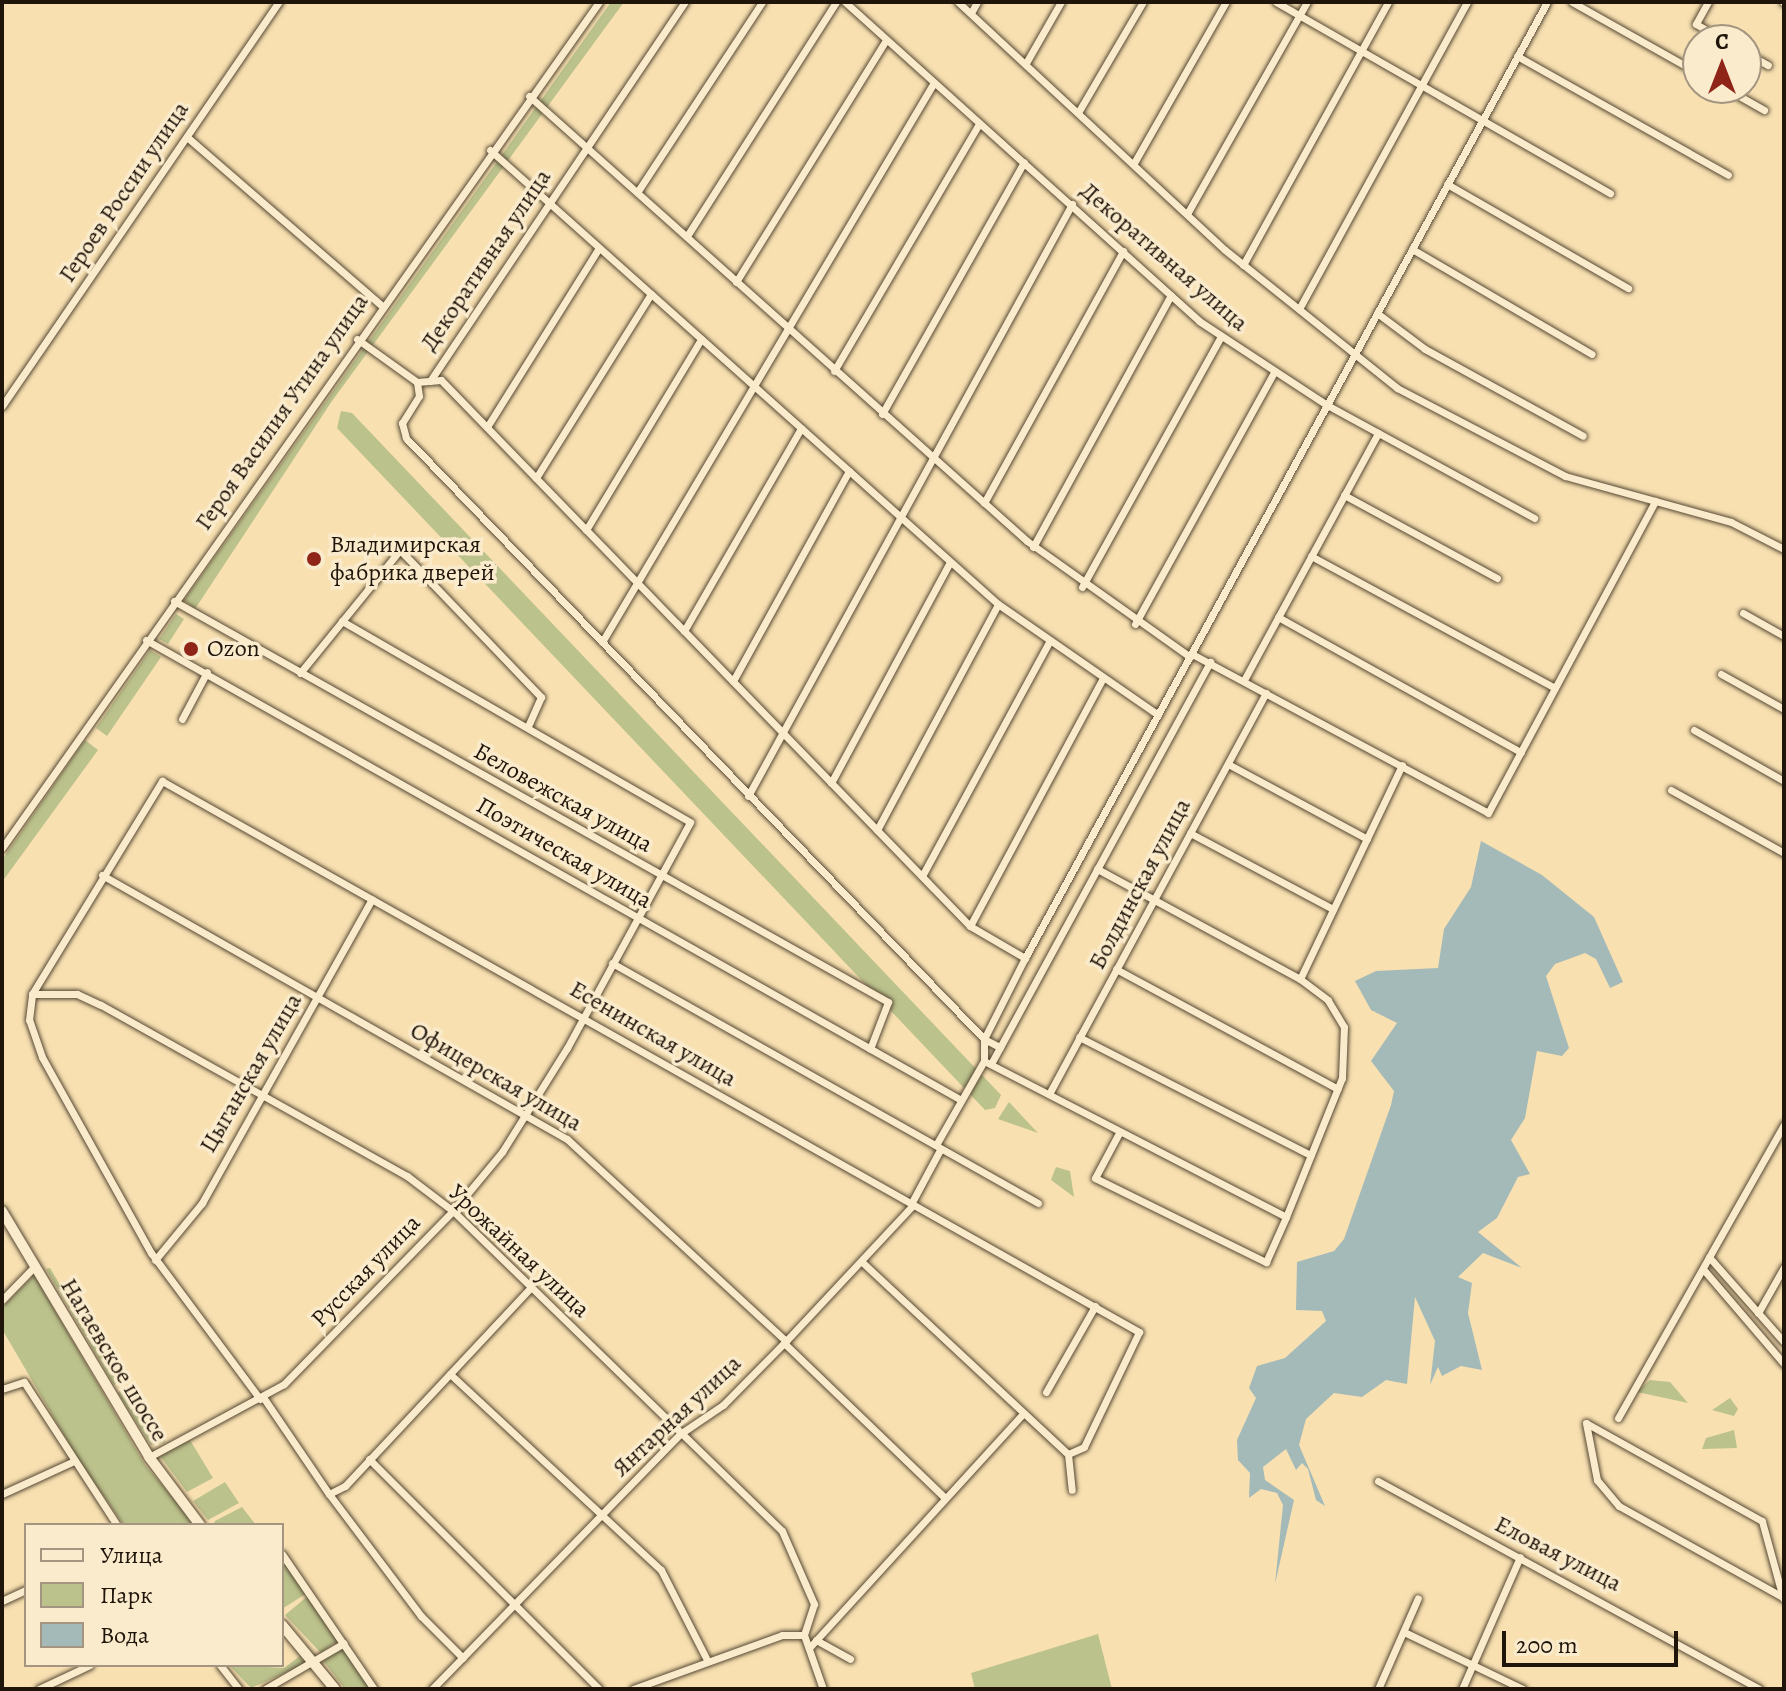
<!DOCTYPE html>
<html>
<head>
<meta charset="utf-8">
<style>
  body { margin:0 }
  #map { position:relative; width:1786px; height:1691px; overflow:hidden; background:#f8e0b1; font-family:Alegreya,serif }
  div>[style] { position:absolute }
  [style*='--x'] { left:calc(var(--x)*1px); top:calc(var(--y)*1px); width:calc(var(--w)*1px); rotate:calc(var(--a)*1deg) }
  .green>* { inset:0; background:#bcc28c }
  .water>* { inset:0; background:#a4bab8 }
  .roads { filter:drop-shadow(0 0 2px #564834) drop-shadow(0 0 2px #564834) }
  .street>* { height:7px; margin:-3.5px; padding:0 3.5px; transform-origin:3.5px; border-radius:3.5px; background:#faebcc }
  .secondary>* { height:10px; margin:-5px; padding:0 5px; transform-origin:5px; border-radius:5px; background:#faebcc }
  .dots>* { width:22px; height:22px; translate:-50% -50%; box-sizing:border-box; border:4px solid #faebcc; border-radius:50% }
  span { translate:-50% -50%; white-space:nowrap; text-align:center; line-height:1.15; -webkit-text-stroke:7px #faebcc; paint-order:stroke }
  .street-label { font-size:24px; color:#20150b }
  .poi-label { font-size:24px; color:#20150b }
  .left { translate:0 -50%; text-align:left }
  .frame { position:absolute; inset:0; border:4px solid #20150b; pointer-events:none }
  .legend { position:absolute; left:24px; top:1523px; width:260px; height:144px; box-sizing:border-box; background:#faebcc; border:2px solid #a3957f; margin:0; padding:10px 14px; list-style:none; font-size:24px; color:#20150b }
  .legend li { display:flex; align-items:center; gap:16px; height:40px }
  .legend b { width:40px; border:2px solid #a3957f }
  .north { position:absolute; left:1682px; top:24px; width:80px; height:80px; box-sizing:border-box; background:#faebcc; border:2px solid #a3957f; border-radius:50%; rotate:0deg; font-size:22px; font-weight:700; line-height:32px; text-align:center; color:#20150b }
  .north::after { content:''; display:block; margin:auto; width:28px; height:36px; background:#8f2418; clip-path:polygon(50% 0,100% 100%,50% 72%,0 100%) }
  .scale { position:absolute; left:1502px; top:1631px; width:176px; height:36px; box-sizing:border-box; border:4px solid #20150b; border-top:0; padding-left:10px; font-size:24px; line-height:28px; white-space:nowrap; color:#20150b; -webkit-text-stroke:6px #faebcc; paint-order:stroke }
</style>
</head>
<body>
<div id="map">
  <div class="green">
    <div style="clip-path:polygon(611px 2px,624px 2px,332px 401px,195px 609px,184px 600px)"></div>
    <div style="clip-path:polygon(341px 411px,352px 413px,1001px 1095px,995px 1108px,985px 1110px,337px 428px)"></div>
    <div style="clip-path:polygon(176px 614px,184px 619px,168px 644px,159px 639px)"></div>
    <div style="clip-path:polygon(150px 650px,161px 657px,107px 736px,96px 728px)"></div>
    <div style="clip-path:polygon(85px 740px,98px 750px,2px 882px,2px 860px)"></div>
    <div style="clip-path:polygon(1009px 1102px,1038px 1133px,998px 1119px)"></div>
    <div style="clip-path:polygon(1056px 1167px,1070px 1171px,1074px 1197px,1051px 1180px)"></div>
    <div style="clip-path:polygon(50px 1268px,118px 1382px,114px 1385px,46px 1269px)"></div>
    <div style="clip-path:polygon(34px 1275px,145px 1465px,196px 1525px,124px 1525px,79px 1461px,2px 1329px,2px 1308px)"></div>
    <div style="clip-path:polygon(1650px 1380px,1670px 1382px,1688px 1403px,1637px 1392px)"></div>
    <div style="clip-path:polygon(123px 1386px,142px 1415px,166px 1442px,151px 1445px,118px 1393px)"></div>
    <div style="clip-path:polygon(1730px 1398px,1738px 1409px,1734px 1416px,1712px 1410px)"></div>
    <div style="clip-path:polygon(1734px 1430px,1737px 1448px,1702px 1449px,1706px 1438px)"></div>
    <div style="clip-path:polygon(190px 1440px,213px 1478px,187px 1492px,160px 1456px)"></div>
    <div style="clip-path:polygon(225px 1482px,239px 1503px,208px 1520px,193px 1501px)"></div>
    <div style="clip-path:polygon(242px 1507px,256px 1525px,213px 1525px,215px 1521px)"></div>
    <div style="clip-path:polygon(282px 1559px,307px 1593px,282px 1609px)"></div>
    <div style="clip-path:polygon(309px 1595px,339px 1640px,321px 1653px,285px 1615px)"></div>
    <div style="clip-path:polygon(1098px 1634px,1112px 1689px,975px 1689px,971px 1673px)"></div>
    <div style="clip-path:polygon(343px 1646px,371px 1689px,345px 1689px,322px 1659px)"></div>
    <div style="clip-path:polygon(300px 1656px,305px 1664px,251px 1688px,229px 1665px,284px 1668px)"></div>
  </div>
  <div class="water">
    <div style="clip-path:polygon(1481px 841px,1542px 875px,1594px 917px,1623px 982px,1610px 988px,1596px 959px,1585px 953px,1555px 964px,1546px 976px,1569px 1048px,1562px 1056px,1537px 1051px,1525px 1118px,1511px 1140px,1530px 1174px,1518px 1177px,1497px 1218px,1478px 1232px,1522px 1268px,1483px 1253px,1458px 1277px,1472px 1283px,1468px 1313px,1482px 1370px,1461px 1366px,1442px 1376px,1438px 1367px,1430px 1385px,1435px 1341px,1415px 1297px,1407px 1384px,1386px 1380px,1362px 1397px,1334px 1393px,1306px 1419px,1299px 1445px,1325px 1506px,1316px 1500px,1308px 1469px,1302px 1463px,1296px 1470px,1286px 1449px,1263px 1467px,1265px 1480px,1294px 1500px,1275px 1584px,1283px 1505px,1277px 1493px,1261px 1489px,1249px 1498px,1250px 1473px,1238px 1460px,1237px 1440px,1256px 1398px,1249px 1388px,1257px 1366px,1285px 1358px,1326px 1321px,1322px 1311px,1296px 1310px,1297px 1262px,1334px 1251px,1344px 1239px,1391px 1105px,1394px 1091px,1371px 1061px,1397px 1023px,1371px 1010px,1355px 981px,1376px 971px,1438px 968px,1444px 929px,1471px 887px)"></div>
  </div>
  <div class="roads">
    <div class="street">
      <div style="--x:845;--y:2;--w:477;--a:42"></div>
      <div style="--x:1199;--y:321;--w:153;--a:33.3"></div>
      <div style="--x:1327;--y:405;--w:236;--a:28.6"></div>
      <div style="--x:958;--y:2;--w:364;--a:42.9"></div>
      <div style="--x:1225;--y:250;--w:221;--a:38.7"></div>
      <div style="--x:1397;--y:388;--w:190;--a:27.6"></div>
      <div style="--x:1565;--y:476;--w:172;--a:15.5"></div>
      <div style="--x:1731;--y:522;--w:59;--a:27"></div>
      <div style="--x:1276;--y:2;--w:385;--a:29.8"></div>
      <div style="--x:1572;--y:2;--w:145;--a:29.4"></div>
      <div style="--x:1708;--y:2;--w:25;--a:119"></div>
      <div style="--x:1696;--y:24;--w:32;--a:30"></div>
      <div style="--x:1783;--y:2;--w:1;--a:0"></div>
      <div style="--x:971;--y:13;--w:13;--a:-61"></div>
      <div style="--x:1746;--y:53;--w:25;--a:29"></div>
      <div style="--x:1517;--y:56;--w:242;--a:29.4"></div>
      <div style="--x:1026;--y:63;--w:70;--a:-60.2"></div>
      <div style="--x:1725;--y:88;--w:45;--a:29.4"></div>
      <div style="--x:529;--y:96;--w:668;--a:41.78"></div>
      <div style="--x:1027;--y:541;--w:200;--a:35.4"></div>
      <div style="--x:1079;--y:111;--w:126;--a:-59.6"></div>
      <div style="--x:187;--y:137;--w:257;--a:40.9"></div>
      <div style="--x:490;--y:150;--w:681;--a:41.79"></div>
      <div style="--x:998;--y:604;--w:193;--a:34.7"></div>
      <div style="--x:1134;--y:163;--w:185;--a:-60.3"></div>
      <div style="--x:1447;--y:184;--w:209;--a:29.9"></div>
      <div style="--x:638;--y:191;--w:226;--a:-56.7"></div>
      <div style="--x:1187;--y:214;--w:244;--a:-60.5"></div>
      <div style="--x:687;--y:236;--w:277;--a:-57.5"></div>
      <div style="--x:1412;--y:249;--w:208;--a:30.3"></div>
      <div style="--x:1243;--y:265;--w:300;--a:-61.1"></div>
      <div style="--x:736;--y:282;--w:285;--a:-58.2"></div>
      <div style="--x:1299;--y:309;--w:350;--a:-61.3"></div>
      <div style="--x:1377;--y:313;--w:60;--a:36.9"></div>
      <div style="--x:1425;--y:349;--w:180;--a:28.8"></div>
      <div style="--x:357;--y:339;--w:74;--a:35.6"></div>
      <div style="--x:417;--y:382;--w:14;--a:82"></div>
      <div style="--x:419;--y:396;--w:32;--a:122"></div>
      <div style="--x:402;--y:423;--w:16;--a:75"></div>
      <div style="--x:406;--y:438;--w:834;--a:46.12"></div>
      <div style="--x:984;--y:1039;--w:18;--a:27"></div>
      <div style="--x:834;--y:371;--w:286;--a:-59.6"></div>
      <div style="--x:430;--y:381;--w:457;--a:-56.1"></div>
      <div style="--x:417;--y:382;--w:24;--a:-5"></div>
      <div style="--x:441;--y:380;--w:760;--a:45.91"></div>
      <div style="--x:970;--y:926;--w:64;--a:30.2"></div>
      <div style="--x:2;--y:406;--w:490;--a:-55.6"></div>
      <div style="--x:882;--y:414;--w:289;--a:-60.6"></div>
      <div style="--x:487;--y:427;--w:211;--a:-58"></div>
      <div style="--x:536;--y:478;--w:217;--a:-58"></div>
      <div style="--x:1344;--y:495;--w:174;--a:28.5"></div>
      <div style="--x:984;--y:503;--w:288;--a:-61.1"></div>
      <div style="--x:586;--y:530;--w:223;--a:-58.9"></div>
      <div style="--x:1033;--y:547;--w:287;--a:-61.3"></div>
      <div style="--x:1311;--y:556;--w:277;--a:28.4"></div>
      <div style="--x:1082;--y:587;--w:287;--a:-61"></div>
      <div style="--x:174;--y:601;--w:819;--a:29.32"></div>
      <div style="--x:888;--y:1002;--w:50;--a:111"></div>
      <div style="--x:1743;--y:613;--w:47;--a:29.3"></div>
      <div style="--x:1278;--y:617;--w:278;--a:29.1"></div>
      <div style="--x:1135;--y:624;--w:288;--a:-61.1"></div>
      <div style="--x:684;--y:631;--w:234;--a:-60"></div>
      <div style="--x:146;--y:640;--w:936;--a:29.44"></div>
      <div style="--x:602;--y:642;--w:649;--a:-59.32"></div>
      <div style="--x:1192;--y:654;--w:336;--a:28.2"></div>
      <div style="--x:1488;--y:813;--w:354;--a:-61.8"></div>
      <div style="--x:300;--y:673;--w:159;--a:-50.9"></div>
      <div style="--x:400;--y:550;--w:204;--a:46.2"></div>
      <div style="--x:541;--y:697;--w:32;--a:114"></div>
      <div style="--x:1721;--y:674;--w:72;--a:29.1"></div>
      <div style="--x:1244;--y:680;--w:281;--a:-61.5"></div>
      <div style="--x:733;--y:681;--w:240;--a:-61.1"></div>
      <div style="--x:182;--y:719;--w:53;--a:-62"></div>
      <div style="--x:1694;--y:730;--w:103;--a:29.5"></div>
      <div style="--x:1228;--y:764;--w:158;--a:28.3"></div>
      <div style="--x:831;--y:783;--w:251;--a:-61.7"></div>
      <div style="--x:1671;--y:790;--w:129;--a:29.1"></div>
      <div style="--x:748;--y:796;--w:675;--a:-61.31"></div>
      <div style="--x:877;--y:830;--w:256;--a:-61.8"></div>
      <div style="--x:1190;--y:833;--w:162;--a:28"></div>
      <div style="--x:2;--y:848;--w:1035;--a:-54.79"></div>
      <div style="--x:102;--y:875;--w:535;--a:29.59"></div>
      <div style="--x:567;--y:1139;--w:298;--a:42.7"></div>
      <div style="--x:922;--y:876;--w:266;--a:-61.5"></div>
      <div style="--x:970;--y:926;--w:279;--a:-61.8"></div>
      <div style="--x:612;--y:963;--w:489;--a:29.4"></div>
      <div style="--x:1116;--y:969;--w:252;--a:28.4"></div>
      <div style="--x:1300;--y:979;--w:237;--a:-64.5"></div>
      <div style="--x:32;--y:994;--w:45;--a:0"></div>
      <div style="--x:77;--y:994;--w:26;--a:25"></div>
      <div style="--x:101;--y:1005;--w:351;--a:29.2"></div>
      <div style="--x:407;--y:1176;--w:58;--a:37.3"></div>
      <div style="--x:453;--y:1211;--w:459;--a:44.2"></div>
      <div style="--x:782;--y:1531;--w:80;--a:66.3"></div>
      <div style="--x:814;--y:1604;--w:33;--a:108"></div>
      <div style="--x:804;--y:1635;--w:57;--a:70.6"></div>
      <div style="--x:1079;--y:1037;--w:260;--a:27"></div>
      <div style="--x:984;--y:1061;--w:340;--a:27.3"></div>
      <div style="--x:1286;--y:1217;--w:150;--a:-68.1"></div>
      <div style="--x:1342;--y:1078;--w:51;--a:-87.8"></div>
      <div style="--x:1344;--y:1027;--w:31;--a:-121"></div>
      <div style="--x:1328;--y:1000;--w:35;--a:-143"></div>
      <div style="--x:1300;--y:979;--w:231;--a:-151.5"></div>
      <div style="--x:992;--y:1062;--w:456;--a:-61.4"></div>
      <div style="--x:1049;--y:1094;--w:456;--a:-61.6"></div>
      <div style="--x:1119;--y:1133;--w:51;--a:118.1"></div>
      <div style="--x:1095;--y:1178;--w:191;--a:26.2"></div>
      <div style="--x:1266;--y:1262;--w:49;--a:-66"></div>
      <div style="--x:936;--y:1145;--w:97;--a:-60.3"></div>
      <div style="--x:984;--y:1061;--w:22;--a:-90"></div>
      <div style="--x:984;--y:1039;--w:91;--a:-63.2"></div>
      <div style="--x:1025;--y:958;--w:1089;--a:-61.36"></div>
      <div style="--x:911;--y:1204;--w:61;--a:-61.8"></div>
      <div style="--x:1709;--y:1257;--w:113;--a:48.6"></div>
      <div style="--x:155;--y:1260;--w:74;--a:-50.5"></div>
      <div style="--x:202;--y:1203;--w:348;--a:-60.8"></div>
      <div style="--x:862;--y:1262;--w:282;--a:43"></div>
      <div style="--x:1703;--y:1269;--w:125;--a:49.5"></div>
      <div style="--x:2;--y:1300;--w:47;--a:-45.9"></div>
      <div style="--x:1758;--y:1313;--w:53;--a:-60.5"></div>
      <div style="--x:784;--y:1343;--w:223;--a:43.9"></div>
      <div style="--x:450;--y:1374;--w:288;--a:42.9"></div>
      <div style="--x:661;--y:1570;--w:101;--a:62.9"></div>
      <div style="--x:2;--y:1389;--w:23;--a:-18"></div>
      <div style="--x:24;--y:1382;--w:171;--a:57"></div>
      <div style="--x:1046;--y:1392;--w:99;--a:-60.3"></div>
      <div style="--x:263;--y:1397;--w:117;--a:55.8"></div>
      <div style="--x:329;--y:1494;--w:18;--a:-27"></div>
      <div style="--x:345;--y:1486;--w:272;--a:-46.9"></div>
      <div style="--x:260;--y:1399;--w:182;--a:-126.7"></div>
      <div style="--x:151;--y:1253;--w:224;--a:-119.1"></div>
      <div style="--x:42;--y:1057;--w:39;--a:-109"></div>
      <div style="--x:29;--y:1020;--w:26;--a:-83"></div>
      <div style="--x:32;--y:994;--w:250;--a:-58.6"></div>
      <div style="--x:162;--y:781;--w:1122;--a:29.42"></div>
      <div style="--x:1139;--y:1332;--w:127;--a:115.6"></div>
      <div style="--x:1084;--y:1447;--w:17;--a:156"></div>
      <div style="--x:1618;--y:1418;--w:338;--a:-60.5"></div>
      <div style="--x:1068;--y:1454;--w:36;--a:84"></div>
      <div style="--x:149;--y:1457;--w:153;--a:-28.4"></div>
      <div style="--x:284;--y:1384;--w:242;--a:-45.7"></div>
      <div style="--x:453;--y:1211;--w:77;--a:-50.3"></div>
      <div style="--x:502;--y:1152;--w:123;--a:-58"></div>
      <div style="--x:567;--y:1048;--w:257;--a:-61.4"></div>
      <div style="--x:690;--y:822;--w:402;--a:-150"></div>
      <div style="--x:369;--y:1459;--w:325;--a:45"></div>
      <div style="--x:1378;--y:1481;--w:434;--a:28.6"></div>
      <div style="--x:2;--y:1494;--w:79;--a:-24.6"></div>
      <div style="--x:329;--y:1494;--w:153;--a:53"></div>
      <div style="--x:421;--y:1616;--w:59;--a:45"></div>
      <div style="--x:282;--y:1554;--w:163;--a:55.7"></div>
      <div style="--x:1783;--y:1598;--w:80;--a:-105.3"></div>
      <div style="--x:1762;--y:1521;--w:201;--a:-150.9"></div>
      <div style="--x:1586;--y:1423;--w:58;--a:79.1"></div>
      <div style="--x:1597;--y:1480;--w:34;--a:50"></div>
      <div style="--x:1619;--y:1506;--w:189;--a:29.1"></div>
      <div style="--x:2;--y:1601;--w:26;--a:-25"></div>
      <div style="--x:1404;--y:1632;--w:132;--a:25.6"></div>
      <div style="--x:816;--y:1640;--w:39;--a:29"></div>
      <div style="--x:809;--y:1648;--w:314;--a:-47.6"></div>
      <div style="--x:220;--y:1665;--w:31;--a:52"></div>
      <div style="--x:39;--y:1689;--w:56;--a:-25.2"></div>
      <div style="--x:265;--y:1689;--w:91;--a:-30.2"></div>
      <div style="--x:432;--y:1689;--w:356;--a:-45.8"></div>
      <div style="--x:680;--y:1434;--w:52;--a:-34"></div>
      <div style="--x:723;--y:1405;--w:87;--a:-45.5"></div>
      <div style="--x:784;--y:1343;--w:189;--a:-46.9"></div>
      <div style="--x:633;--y:1689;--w:158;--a:-19.9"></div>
      <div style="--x:782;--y:1635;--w:22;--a:0"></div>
      <div style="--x:1378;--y:1689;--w:99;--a:-66.3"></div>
      <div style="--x:1462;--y:1689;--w:144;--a:-66.3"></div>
    </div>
    <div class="secondary">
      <div style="--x:2;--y:1211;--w:287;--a:59.1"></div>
      <div style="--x:149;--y:1457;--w:85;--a:53.1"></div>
      <div style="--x:282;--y:1625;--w:83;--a:50.4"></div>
    </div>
  </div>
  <div class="dots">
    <div style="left:314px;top:559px;background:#8f2418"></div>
    <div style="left:191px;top:649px;background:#8f2418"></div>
  </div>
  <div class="street-label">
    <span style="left:124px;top:192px;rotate:-56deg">Героев России улица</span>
    <span style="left:1164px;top:257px;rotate:41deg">Декоративная улица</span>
    <span style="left:486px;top:260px;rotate:-56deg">Декоративная улица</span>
    <span style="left:282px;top:412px;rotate:-55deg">Героя Василия Утина улица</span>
    <span style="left:563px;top:798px;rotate:29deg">Беловежская улица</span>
    <span style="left:564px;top:853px;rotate:30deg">Поэтическая улица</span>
    <span style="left:1140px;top:884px;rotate:-62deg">Болдинская улица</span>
    <span style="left:653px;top:1034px;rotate:30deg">Есенинская улица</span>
    <span style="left:251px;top:1073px;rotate:-60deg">Цыганская улица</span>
    <span style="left:496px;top:1077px;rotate:30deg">Офицерская улица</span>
    <span style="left:519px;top:1251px;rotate:43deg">Урожайная улица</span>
    <span style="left:366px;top:1271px;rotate:-46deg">Русская улица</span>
    <span style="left:114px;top:1360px;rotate:59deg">Нагаевское шоссе</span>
    <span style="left:677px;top:1416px;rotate:-43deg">Янтарная улица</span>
    <span style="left:1558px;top:1554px;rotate:27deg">Еловая улица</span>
  </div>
  <div class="poi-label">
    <span class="left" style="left:330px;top:559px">Владимирская<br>фабрика дверей</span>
    <span class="left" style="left:207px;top:649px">Ozon</span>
  </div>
  <div class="frame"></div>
  <ul class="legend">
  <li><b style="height:10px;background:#faebcc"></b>Улица</li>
  <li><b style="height:22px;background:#bcc28c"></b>Парк</li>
  <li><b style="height:22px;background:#a4bab8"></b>Вода</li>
  </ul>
  <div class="north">С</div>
  <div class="scale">200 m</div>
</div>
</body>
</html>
